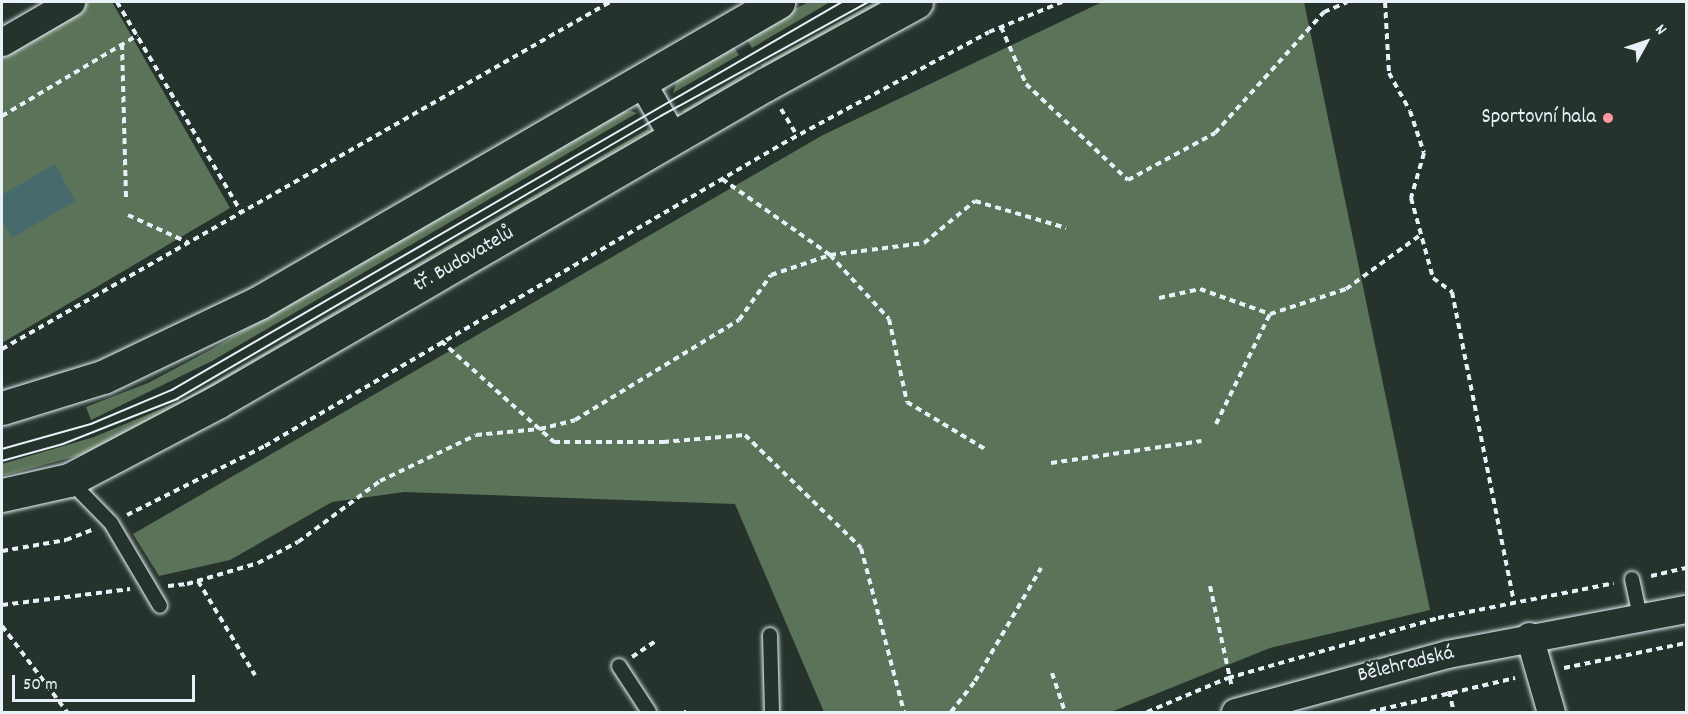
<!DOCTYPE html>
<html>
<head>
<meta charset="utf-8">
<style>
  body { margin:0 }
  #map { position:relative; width:1688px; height:714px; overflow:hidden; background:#26332d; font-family:Dekko,sans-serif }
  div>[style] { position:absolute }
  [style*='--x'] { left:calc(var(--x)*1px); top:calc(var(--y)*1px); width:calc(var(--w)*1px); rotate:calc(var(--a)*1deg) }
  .green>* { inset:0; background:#5b7358 }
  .water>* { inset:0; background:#476a6d }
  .path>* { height:4px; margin-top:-2px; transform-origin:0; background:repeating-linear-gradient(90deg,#e8f1f8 0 6px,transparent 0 10.5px) }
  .roads { filter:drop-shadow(0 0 2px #e8f1f8) drop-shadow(0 0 2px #e8f1f8) }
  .lane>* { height:14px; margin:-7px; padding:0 7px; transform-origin:7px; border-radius:7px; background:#26332d }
  .street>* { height:27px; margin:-13.5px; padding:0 13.5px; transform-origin:13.5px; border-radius:13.5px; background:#26332d }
  .secondary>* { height:33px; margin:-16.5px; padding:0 16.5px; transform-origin:16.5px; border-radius:16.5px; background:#26332d }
  .tram>* { height:1.5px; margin:-0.75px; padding:0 0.75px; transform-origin:0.75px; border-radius:0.75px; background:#e8f1f8 }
  .dots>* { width:16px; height:16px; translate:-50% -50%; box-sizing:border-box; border:3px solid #26332d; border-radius:50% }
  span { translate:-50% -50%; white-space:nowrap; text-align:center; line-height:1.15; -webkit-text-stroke:4.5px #26332d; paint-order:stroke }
  .poi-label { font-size:21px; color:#e8f1f8 }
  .right { translate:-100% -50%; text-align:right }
  .street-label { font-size:21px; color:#e8f1f8 }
  .frame { position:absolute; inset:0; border:3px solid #e8f1f8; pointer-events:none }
  .north { position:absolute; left:1616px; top:12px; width:60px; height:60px; -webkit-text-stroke:4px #26332d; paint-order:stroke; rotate:50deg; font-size:16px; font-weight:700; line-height:24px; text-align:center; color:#e8f1f8 }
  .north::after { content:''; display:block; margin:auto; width:21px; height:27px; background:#e8f1f8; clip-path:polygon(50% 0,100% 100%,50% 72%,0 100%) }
  .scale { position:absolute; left:12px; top:675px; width:183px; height:27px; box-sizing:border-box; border:3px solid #e8f1f8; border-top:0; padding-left:8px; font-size:18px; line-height:21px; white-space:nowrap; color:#e8f1f8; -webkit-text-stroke:4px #26332d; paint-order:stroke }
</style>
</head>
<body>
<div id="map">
  <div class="green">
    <div style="clip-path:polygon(83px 2px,112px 2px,230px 208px,2px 343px,2px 49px)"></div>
    <div style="clip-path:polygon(808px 2px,830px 2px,752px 48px,745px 37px)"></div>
    <div style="clip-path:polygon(875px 2px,903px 2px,767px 76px,761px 65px)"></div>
    <div style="clip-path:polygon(1102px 2px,1304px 2px,1430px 610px,1270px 648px,1111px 712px,824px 712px,735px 504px,404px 492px,332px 502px,230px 560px,159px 576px,133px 534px,823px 135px)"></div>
    <div style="clip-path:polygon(732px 44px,739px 55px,673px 93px,677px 79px)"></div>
    <div style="clip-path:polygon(749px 71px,756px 82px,688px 116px,682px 111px)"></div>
    <div style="clip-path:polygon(631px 111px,637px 113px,212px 361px,91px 420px,86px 407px,148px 383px,212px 349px,618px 112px)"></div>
    <div style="clip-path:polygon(648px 129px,651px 132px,104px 449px,2px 476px,2px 464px,94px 437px,185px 399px)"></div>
  </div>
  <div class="water">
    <div style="clip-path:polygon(55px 164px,75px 201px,12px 238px,2px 220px,2px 195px)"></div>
  </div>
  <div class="path">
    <div style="--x:117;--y:2;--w:244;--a:59.4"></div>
    <div style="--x:1385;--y:2;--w:71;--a:86.8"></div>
    <div style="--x:1389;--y:73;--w:43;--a:61.1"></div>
    <div style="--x:1410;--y:111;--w:44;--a:71.6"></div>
    <div style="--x:1424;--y:153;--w:47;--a:106.1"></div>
    <div style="--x:1411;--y:198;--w:83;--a:74.6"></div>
    <div style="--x:1433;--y:278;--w:24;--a:36"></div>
    <div style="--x:1452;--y:292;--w:317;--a:78.7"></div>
    <div style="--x:1001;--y:27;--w:62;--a:66.3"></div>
    <div style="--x:1026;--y:84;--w:140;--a:43.3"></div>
    <div style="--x:1128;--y:180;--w:99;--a:-28.4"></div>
    <div style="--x:1215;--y:133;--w:163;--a:-48"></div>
    <div style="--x:1324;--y:12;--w:25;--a:-23"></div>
    <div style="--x:122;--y:44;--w:155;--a:88.5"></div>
    <div style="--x:781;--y:109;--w:31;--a:59"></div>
    <div style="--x:2;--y:116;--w:158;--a:-30.8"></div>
    <div style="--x:722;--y:179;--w:132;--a:35.1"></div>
    <div style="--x:830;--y:255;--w:87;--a:47.3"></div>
    <div style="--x:889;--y:319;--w:85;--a:77.8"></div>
    <div style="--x:907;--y:402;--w:91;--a:31.1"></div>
    <div style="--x:128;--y:215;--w:65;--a:24.6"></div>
    <div style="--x:1159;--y:298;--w:42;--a:-12.4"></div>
    <div style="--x:1200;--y:289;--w:74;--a:19.7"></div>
    <div style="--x:1270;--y:314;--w:80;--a:-18.2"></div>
    <div style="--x:1346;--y:289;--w:90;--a:-36"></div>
    <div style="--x:441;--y:341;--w:152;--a:41.8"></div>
    <div style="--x:554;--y:442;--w:109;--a:0"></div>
    <div style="--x:663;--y:442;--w:82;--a:-4.9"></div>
    <div style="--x:745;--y:435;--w:162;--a:44.2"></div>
    <div style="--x:861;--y:548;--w:170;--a:75.3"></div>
    <div style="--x:2;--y:349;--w:700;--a:-29.71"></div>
    <div style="--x:1216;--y:424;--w:123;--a:-63.9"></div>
    <div style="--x:1051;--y:463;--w:152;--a:-8.3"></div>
    <div style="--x:127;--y:515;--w:154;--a:-26.6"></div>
    <div style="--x:265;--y:446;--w:599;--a:-30.29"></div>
    <div style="--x:782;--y:144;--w:235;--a:-28.4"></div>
    <div style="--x:989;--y:32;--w:79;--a:-22.3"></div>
    <div style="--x:2;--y:551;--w:65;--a:-9.8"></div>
    <div style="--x:66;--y:540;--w:28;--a:-21"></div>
    <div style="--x:1651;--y:576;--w:36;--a:-13"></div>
    <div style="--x:198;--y:581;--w:110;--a:58.8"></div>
    <div style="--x:168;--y:586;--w:19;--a:-6"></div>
    <div style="--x:187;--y:584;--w:74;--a:-16.5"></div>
    <div style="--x:258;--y:563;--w:45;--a:-27.7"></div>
    <div style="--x:298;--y:542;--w:102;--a:-36.6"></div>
    <div style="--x:380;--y:481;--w:106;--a:-25.6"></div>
    <div style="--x:476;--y:435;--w:64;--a:-5.4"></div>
    <div style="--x:540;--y:429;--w:36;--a:-14"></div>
    <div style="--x:575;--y:420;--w:192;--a:-31.4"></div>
    <div style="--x:739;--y:320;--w:55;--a:-54.6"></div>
    <div style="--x:771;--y:275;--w:62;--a:-18.7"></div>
    <div style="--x:830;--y:255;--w:95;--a:-7.3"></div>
    <div style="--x:924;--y:243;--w:66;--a:-39.5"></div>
    <div style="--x:975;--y:201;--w:95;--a:16.5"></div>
    <div style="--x:1210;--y:586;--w:104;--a:77.8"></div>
    <div style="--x:2;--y:605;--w:129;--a:-7.1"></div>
    <div style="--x:2;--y:626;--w:108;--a:52.9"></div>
    <div style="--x:632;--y:657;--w:30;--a:-34"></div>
    <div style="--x:1564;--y:668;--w:125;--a:-11.6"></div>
    <div style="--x:1052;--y:673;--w:41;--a:71.6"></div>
    <div style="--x:1449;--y:691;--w:22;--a:77"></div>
    <div style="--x:684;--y:712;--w:2;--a:0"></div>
    <div style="--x:951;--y:712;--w:39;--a:-52"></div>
    <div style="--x:975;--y:681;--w:131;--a:-59.7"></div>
    <div style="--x:1147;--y:712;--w:88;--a:-22.8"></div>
    <div style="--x:1228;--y:678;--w:218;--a:-15.9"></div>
    <div style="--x:1438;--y:618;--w:179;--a:-11.2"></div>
    <div style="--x:1370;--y:712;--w:149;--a:-13.2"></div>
  </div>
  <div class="roads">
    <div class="lane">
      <div style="--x:69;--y:480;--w:60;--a:45.7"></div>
      <div style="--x:111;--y:523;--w:96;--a:59.4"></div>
      <div style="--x:1632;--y:579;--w:39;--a:78"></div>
      <div style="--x:770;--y:635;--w:77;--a:88.5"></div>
      <div style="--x:619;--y:666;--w:55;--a:56.9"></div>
    </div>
    <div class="street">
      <div style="--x:2;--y:42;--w:80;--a:-30.1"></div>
      <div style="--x:641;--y:81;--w:64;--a:60.3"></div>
      <div style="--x:1529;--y:636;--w:79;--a:73.9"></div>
      <div style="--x:1235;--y:712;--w:220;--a:-15.3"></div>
      <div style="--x:1447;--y:654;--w:243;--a:-10.7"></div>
    </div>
    <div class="secondary">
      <div style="--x:2;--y:408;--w:106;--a:-17.1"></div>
      <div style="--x:103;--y:377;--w:172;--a:-25.5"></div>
      <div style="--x:258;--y:303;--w:601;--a:-30.06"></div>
      <div style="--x:2;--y:495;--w:69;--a:-12.6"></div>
      <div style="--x:69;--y:480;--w:167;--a:-27.8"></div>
      <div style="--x:217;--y:402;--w:634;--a:-30.08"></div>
      <div style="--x:766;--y:84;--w:171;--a:-28.7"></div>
    </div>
  </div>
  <div class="tram">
    <div style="--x:2;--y:449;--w:92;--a:-15.7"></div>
    <div style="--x:91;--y:424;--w:88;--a:-22.8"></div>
    <div style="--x:172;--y:390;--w:774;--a:-30.08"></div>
    <div style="--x:2;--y:461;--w:63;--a:-15.6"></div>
    <div style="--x:63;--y:444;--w:123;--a:-21.5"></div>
    <div style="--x:177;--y:399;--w:561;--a:-30.32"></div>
    <div style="--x:661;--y:116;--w:236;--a:-28.8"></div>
  </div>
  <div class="dots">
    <div style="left:1608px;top:118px;background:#ff9aa2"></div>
  </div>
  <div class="poi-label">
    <span class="right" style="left:1596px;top:118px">Sportovní hala</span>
  </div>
  <div class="street-label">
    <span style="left:464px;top:260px;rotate:-30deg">tř. Budovatelů</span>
    <span style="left:1406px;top:665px;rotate:-14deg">Bělehradská</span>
  </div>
  <div class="frame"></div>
  <div class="north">N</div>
  <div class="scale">50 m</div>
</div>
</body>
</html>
